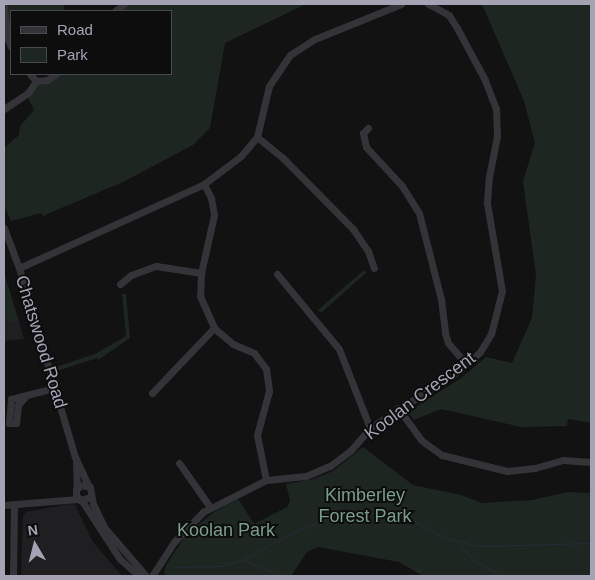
<!DOCTYPE html>
<html>
<head>
<meta charset="utf-8">
<style>
  body { margin:0 }
  #map { position:relative; width:595px; height:580px; overflow:hidden; background:#121213; font-family:Arial,sans-serif }
  div>[style] { position:absolute }
  [style*='--x'] { left:calc(var(--x)*1px); top:calc(var(--y)*1px); width:calc(var(--w)*1px); rotate:calc(var(--a)*1deg) }
  .built>* { inset:0; background:#1f1e20 }
  .green>* { inset:0; background:#1e2622 }
  .stream>* { height:1px; margin:-0.5px; padding:0 0.5px; transform-origin:0.5px; border-radius:0.5px; background:#282b37 }
  .minor>* { height:7px; margin:-3.5px; padding:0 3.5px; transform-origin:3.5px; border-radius:3.5px; background:#343338 }
  span { translate:-50% -50%; white-space:nowrap; text-align:center; line-height:1.15; -webkit-text-stroke:4px #0d0d0e; paint-order:stroke }
  .street-label { font-size:18px; color:#a3a3b4 }
  .park-label { font-size:18px; color:#7a9f88 }
  .frame { position:absolute; inset:0; border:5px solid #a3a3b4; pointer-events:none }
  .legend { position:absolute; left:10px; top:10px; width:162px; height:65px; box-sizing:border-box; background:#0d0d0e; border:1px solid #494950; margin:0; padding:6px 9px; list-style:none; font-size:15px; color:#a3a3b4 }
  .legend li { display:flex; align-items:center; gap:10px; height:25px }
  .legend b { width:25px; border:1px solid #494950 }
  .north { position:absolute; left:10px; top:520px; width:50px; height:50px; -webkit-text-stroke:4px #0d0d0e; paint-order:stroke; rotate:352deg; font-size:14px; font-weight:700; line-height:20px; text-align:center; color:#a3a3b4 }
  .north::after { content:''; display:block; margin:auto; width:18px; height:22px; background:#a3a3b4; clip-path:polygon(50% 0,100% 100%,50% 72%,0 100%) }
</style>
</head>
<body>
<div id="map">
  <div class="built">
    <div style="clip-path:polygon(4px 321px,19px 321px,24px 339px,4px 341px)"></div>
    <div style="clip-path:polygon(69px 504px,75px 505px,93px 542px,122px 576px,21px 576px,23px 516px,26px 512px)"></div>
  </div>
  <div class="green">
    <div style="clip-path:polygon(6px 4px,64px 4px,64px 11px,11px 11px,11px 41px)"></div>
    <div style="clip-path:polygon(127px 4px,306px 4px,225px 43px,210px 128px,193px 145px,123px 182px,66px 206px,43px 216px,41px 213px,11px 221px,5px 207px,4px 148px,19px 135px,20px 126px,34px 110px,27px 96px,38px 83px,57px 74px,171px 74px,171px 11px,118px 11px)"></div>
    <div style="clip-path:polygon(482px 4px,591px 4px,591px 423px,568px 419px,567px 426px,521px 427px,441px 409px,414px 420px,408px 412px,461px 378px,486px 357px,512px 363px,532px 318px,536px 275px,523px 181px,535px 143px,524px 101px)"></div>
    <div style="clip-path:polygon(364px 270px,366px 273px,321px 313px,318px 310px)"></div>
    <div style="clip-path:polygon(4px 273px,13px 302px,19px 321px,4px 321px)"></div>
    <div style="clip-path:polygon(122px 294px,126px 294px,130px 338px,98px 360px,97px 358px,57px 371px,56px 367px,95px 354px,126px 336px)"></div>
    <div style="clip-path:polygon(363px 447px,413px 485px,461px 495px,482px 503px,533px 500px,567px 492px,591px 493px,591px 576px,423px 576px,399px 562px,318px 547px,307px 552px,291px 576px,167px 576px,164px 573px,166px 565px,186px 535px,214px 512px,238px 499px,254px 524px,287px 507px,290px 501px,286px 484px,314px 479px,333px 471px)"></div>
  </div>
  <div class="stream">
    <div style="--x:457;--y:542;--w:28;--a:46"></div>
    <div style="--x:476;--y:562;--w:30;--a:28"></div>
    <div style="--x:243;--y:560;--w:41;--a:22.8"></div>
    <div style="--x:178;--y:567;--w:43;--a:-1.3"></div>
    <div style="--x:221;--y:566;--w:22;--a:-16"></div>
    <div style="--x:242;--y:560;--w:57;--a:-28.4"></div>
    <div style="--x:292;--y:533;--w:40;--a:-22"></div>
    <div style="--x:329;--y:518;--w:38;--a:-9"></div>
    <div style="--x:367;--y:512;--w:45;--a:10.3"></div>
    <div style="--x:411;--y:520;--w:39;--a:27"></div>
    <div style="--x:446;--y:538;--w:32;--a:14"></div>
    <div style="--x:477;--y:546;--w:114;--a:-1.5"></div>
  </div>
  <div class="minor">
    <div style="--x:4;--y:7;--w:30;--a:84"></div>
    <div style="--x:7;--y:37;--w:11;--a:68"></div>
    <div style="--x:115;--y:11;--w:11;--a:-38"></div>
    <div style="--x:30;--y:74;--w:9;--a:49"></div>
    <div style="--x:4;--y:109;--w:29;--a:-34"></div>
    <div style="--x:28;--y:93;--w:14;--a:-56"></div>
    <div style="--x:36;--y:81;--w:11;--a:-5"></div>
    <div style="--x:47;--y:80;--w:11;--a:-34"></div>
    <div style="--x:368;--y:128;--w:7;--a:135"></div>
    <div style="--x:363;--y:133;--w:14;--a:78"></div>
    <div style="--x:366;--y:147;--w:53;--a:47.3"></div>
    <div style="--x:402;--y:186;--w:32;--a:58"></div>
    <div style="--x:419;--y:213;--w:89;--a:75.7"></div>
    <div style="--x:441;--y:299;--w:34;--a:83"></div>
    <div style="--x:445;--y:333;--w:10;--a:73"></div>
    <div style="--x:448;--y:343;--w:28;--a:49"></div>
    <div style="--x:257;--y:137;--w:33;--a:39"></div>
    <div style="--x:283;--y:158;--w:100;--a:45.4"></div>
    <div style="--x:353;--y:229;--w:27;--a:56"></div>
    <div style="--x:368;--y:251;--w:18;--a:71"></div>
    <div style="--x:204;--y:184;--w:16;--a:63"></div>
    <div style="--x:211;--y:198;--w:17;--a:80"></div>
    <div style="--x:214;--y:215;--w:59;--a:102.6"></div>
    <div style="--x:201;--y:273;--w:23;--a:92"></div>
    <div style="--x:200;--y:296;--w:35;--a:66"></div>
    <div style="--x:214;--y:328;--w:25;--a:40"></div>
    <div style="--x:233;--y:344;--w:23;--a:23"></div>
    <div style="--x:254;--y:353;--w:20;--a:53"></div>
    <div style="--x:266;--y:369;--w:22;--a:82"></div>
    <div style="--x:269;--y:391;--w:46;--a:105.3"></div>
    <div style="--x:257;--y:435;--w:46;--a:78.7"></div>
    <div style="--x:4;--y:228;--w:43;--a:69.4"></div>
    <div style="--x:19;--y:268;--w:197;--a:73.5"></div>
    <div style="--x:75;--y:457;--w:31;--a:65"></div>
    <div style="--x:19;--y:268;--w:203;--a:-24.4"></div>
    <div style="--x:204;--y:184;--w:46;--a:-37.1"></div>
    <div style="--x:241;--y:156;--w:25;--a:-50"></div>
    <div style="--x:257;--y:137;--w:52;--a:-76.8"></div>
    <div style="--x:269;--y:86;--w:37;--a:-56"></div>
    <div style="--x:290;--y:55;--w:30;--a:-33"></div>
    <div style="--x:315;--y:39;--w:93;--a:-22.1"></div>
    <div style="--x:277;--y:274;--w:97;--a:50.4"></div>
    <div style="--x:339;--y:349;--w:85;--a:68.6"></div>
    <div style="--x:120;--y:284;--w:14;--a:-39"></div>
    <div style="--x:131;--y:275;--w:27;--a:-20"></div>
    <div style="--x:156;--y:266;--w:46;--a:8.8"></div>
    <div style="--x:152;--y:393;--w:90;--a:-46.4"></div>
    <div style="--x:25;--y:397;--w:11;--a:131"></div>
    <div style="--x:18;--y:405;--w:18;--a:96"></div>
    <div style="--x:16;--y:423;--w:7;--a:180"></div>
    <div style="--x:9;--y:423;--w:24;--a:-85"></div>
    <div style="--x:11;--y:399;--w:44;--a:-14.3"></div>
    <div style="--x:398;--y:408;--w:39;--a:54"></div>
    <div style="--x:421;--y:440;--w:26;--a:36"></div>
    <div style="--x:442;--y:455;--w:67;--a:13.8"></div>
    <div style="--x:507;--y:471;--w:28;--a:-6"></div>
    <div style="--x:535;--y:468;--w:29;--a:-16"></div>
    <div style="--x:563;--y:460;--w:28;--a:4"></div>
    <div style="--x:76;--y:463;--w:25;--a:88"></div>
    <div style="--x:179;--y:463;--w:54;--a:54.8"></div>
    <div style="--x:91;--y:497;--w:11;--a:165"></div>
    <div style="--x:80;--y:500;--w:6;--a:-129"></div>
    <div style="--x:76;--y:495;--w:6;--a:-90"></div>
    <div style="--x:76;--y:489;--w:7;--a:-34"></div>
    <div style="--x:82;--y:485;--w:8;--a:14"></div>
    <div style="--x:90;--y:487;--w:17;--a:80"></div>
    <div style="--x:93;--y:504;--w:25;--a:64"></div>
    <div style="--x:104;--y:527;--w:65;--a:49.4"></div>
    <div style="--x:82;--y:501;--w:69;--a:56.8"></div>
    <div style="--x:120;--y:559;--w:25;--a:42"></div>
    <div style="--x:4;--y:505;--w:74;--a:-4.6"></div>
    <div style="--x:13;--y:576;--w:71;--a:-89.2"></div>
    <div style="--x:152;--y:576;--w:40;--a:-57.1"></div>
    <div style="--x:174;--y:542;--w:42;--a:-46"></div>
    <div style="--x:203;--y:512;--w:71;--a:-26.9"></div>
    <div style="--x:266;--y:480;--w:40;--a:-5.7"></div>
    <div style="--x:306;--y:476;--w:26;--a:-23"></div>
    <div style="--x:330;--y:466;--w:26;--a:-37"></div>
    <div style="--x:351;--y:450;--w:29;--a:-49"></div>
    <div style="--x:370;--y:428;--w:107;--a:-32.8"></div>
    <div style="--x:460;--y:370;--w:27;--a:-42"></div>
    <div style="--x:480;--y:352;--w:21;--a:-59"></div>
    <div style="--x:491;--y:334;--w:44;--a:-75.7"></div>
    <div style="--x:502;--y:291;--w:89;--a:-99.7"></div>
    <div style="--x:487;--y:203;--w:26;--a:-86"></div>
    <div style="--x:489;--y:177;--w:42;--a:-79"></div>
    <div style="--x:497;--y:136;--w:27;--a:-92"></div>
    <div style="--x:496;--y:109;--w:31;--a:-111"></div>
    <div style="--x:485;--y:80;--w:59;--a:-118.3"></div>
    <div style="--x:457;--y:28;--w:15;--a:-122"></div>
    <div style="--x:449;--y:15;--w:24;--a:-152"></div>
  </div>
  <div class="street-label">
    <span style="left:41px;top:342px;rotate:73deg">Chatswood Road</span>
    <span style="left:420px;top:396px;rotate:-37deg">Koolan Crescent</span>
  </div>
  <div class="park-label">
    <span style="left:365px;top:506px">Kimberley<br>Forest Park</span>
    <span style="left:226px;top:530px">Koolan Park</span>
  </div>
  <div class="frame"></div>
  <ul class="legend">
  <li><b style="height:6px;background:#343338"></b>Road</li>
  <li><b style="height:14px;background:#1e2622"></b>Park</li>
  </ul>
  <div class="north">N</div>
</div>
</body>
</html>
